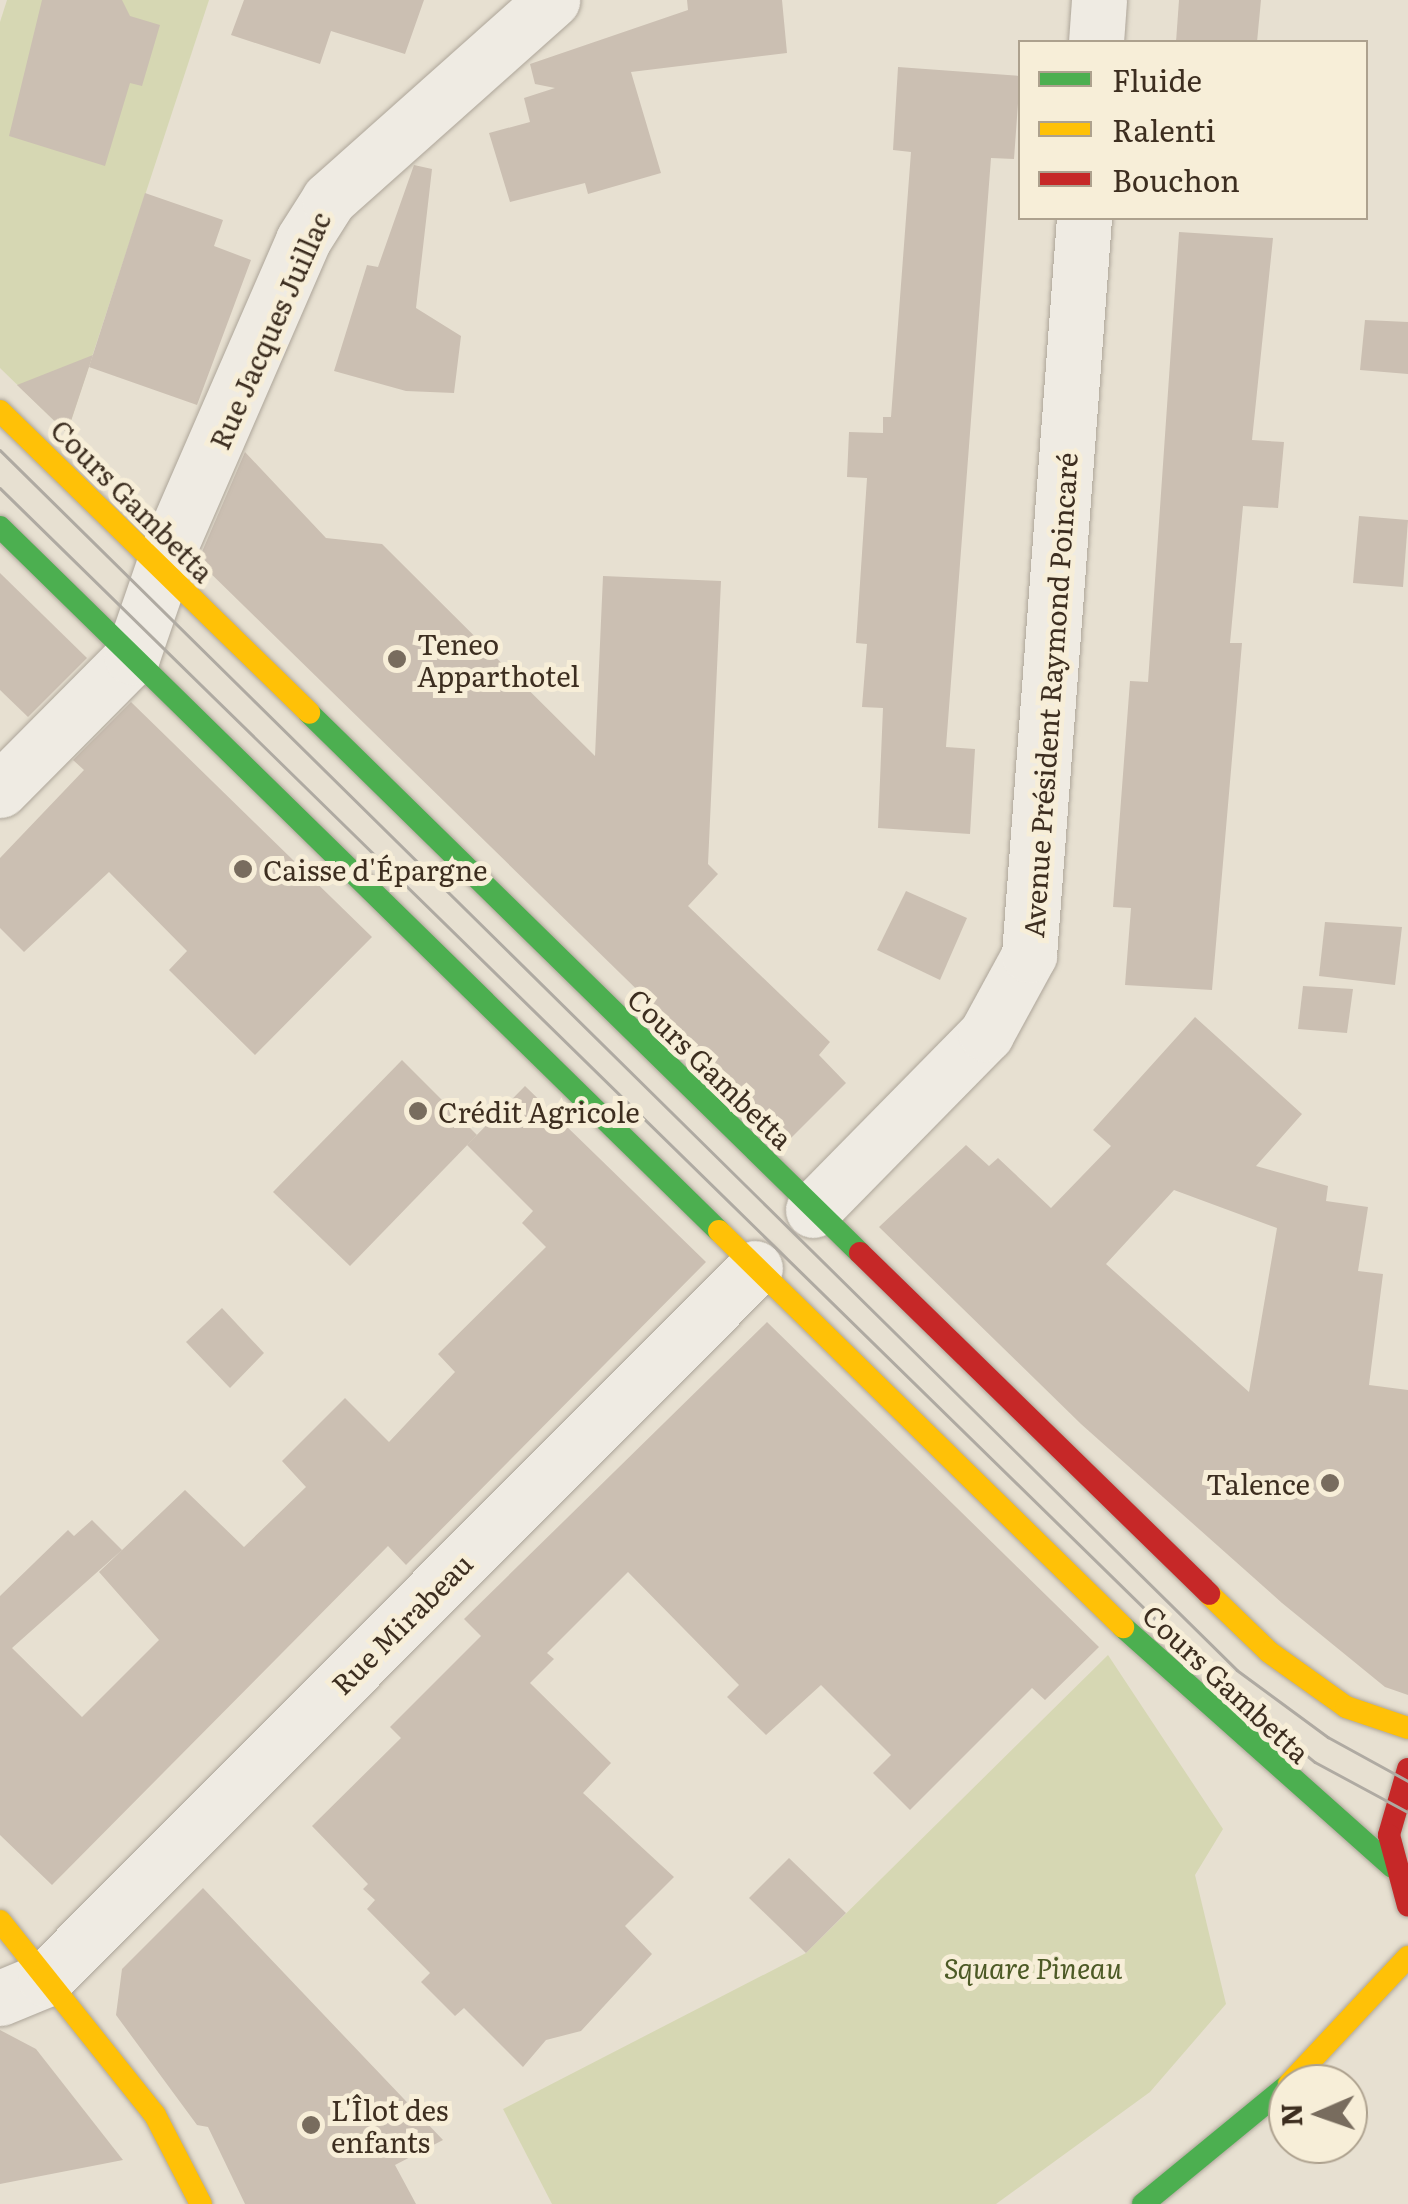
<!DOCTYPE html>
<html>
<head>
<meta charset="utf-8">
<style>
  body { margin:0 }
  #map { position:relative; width:1408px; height:2204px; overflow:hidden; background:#e7e0d1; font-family:Literata,serif }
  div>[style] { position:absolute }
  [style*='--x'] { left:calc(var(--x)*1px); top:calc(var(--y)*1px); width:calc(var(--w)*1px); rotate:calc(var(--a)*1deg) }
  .green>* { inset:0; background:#d6d7b3 }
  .building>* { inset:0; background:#cbbfb2 }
  .roads { filter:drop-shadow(0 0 2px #ada599) drop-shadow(0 0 2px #ada599) }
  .street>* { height:55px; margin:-27.5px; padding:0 27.5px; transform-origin:27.5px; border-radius:27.5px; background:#efebe3 }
  .fast>* { height:22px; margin:-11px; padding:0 11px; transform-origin:11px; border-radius:11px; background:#4caf50 }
  .slow>* { height:22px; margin:-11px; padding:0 11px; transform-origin:11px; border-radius:11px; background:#ffc107 }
  .jam>* { height:22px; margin:-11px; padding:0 11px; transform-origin:11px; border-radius:11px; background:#c62828 }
  .tram>* { height:2.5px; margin:-1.25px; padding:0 1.25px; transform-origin:1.25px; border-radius:1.25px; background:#afaaa2 }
  .dots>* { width:28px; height:28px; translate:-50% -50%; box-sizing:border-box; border:5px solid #f7eed8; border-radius:50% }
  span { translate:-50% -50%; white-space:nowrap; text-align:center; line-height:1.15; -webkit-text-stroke:10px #f7eed8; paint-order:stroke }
  .street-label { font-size:28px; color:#3d2e20 }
  .poi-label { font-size:28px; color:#3d2e20 }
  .left { translate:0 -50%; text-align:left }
  .right { translate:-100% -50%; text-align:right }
  .park-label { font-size:28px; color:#4d5a26; font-style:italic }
  .legend { position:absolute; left:1018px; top:40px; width:350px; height:180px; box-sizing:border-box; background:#f7eed8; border:2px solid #ada18e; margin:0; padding:12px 18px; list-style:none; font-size:30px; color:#3d2e20 }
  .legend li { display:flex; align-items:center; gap:20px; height:50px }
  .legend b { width:50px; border:2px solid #ada18e }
  .north { position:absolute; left:1268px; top:2064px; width:100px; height:100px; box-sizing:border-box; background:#f7eed8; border:2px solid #ada18e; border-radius:50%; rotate:268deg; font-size:28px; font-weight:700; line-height:40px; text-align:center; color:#3d2e20 }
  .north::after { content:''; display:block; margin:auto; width:35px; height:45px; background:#786c5e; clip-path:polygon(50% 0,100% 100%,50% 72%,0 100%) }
</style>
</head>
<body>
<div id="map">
  <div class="green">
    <div style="clip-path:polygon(7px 0,209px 0,67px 433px,0 368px,0 22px)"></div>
    <div style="clip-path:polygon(1108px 1655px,1223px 1829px,1195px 1875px,1226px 2004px,1150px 2092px,996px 2204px,552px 2204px,503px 2109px,806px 1953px)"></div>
  </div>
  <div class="building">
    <div style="clip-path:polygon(42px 0,122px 0,130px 16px,160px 25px,142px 86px,130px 83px,105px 166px,9px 136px)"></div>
    <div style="clip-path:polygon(244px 0,424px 0,405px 54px,331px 31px,320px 64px,231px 35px)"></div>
    <div style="clip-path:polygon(687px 0,782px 0,787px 53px,631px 72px,661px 173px,588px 194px,585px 183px,510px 202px,489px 133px,530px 122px,524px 98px,555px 88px,535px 84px,530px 64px,688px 10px)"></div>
    <div style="clip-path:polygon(1179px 0,1261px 0,1257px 42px,1176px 42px)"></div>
    <div style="clip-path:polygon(898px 67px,1020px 76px,1014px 159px,991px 158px,946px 747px,975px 749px,970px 834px,878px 828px,883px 708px,862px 707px,867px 644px,856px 643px,867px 478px,847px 477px,849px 432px,883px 433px,883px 417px,891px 417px,911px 152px,893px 150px)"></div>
    <div style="clip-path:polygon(414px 165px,432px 169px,416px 308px,461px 336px,454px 393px,406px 391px,334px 371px,367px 265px,378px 267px)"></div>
    <div style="clip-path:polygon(145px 193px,223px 220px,214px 246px,251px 260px,197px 405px,89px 367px)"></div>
    <div style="clip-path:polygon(1179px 232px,1273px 238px,1252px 440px,1284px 442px,1278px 508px,1243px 506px,1230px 643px,1242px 643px,1212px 990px,1125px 985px,1131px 908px,1113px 907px,1130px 681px,1148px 682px)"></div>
    <div style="clip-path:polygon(1365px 320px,1408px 322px,1408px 374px,1360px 370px)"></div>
    <div style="clip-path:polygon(93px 355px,67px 433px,17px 385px)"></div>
    <div style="clip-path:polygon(245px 452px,326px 538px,382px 544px,595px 756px,603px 576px,721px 581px,708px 864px,718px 874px,688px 906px,830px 1042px,819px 1055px,846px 1083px,790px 1139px,198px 561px)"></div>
    <div style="clip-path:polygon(1359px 516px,1408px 520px,1403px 587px,1353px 583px)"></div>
    <div style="clip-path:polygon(0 573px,87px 658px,28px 717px,0 690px)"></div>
    <div style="clip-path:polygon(131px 702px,372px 937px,255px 1055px,169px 970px,187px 951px,109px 872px,24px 952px,0 928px,0 858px,84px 770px,73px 760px)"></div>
    <div style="clip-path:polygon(906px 891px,967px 918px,940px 980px,877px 950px)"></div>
    <div style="clip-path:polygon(1325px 922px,1402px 927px,1395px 985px,1319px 976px)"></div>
    <div style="clip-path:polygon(1303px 986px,1353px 989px,1347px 1033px,1298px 1029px)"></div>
    <div style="clip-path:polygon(evenodd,1195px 1017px,1302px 1114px,1256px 1166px,1328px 1186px,1326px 1201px,1368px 1207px,1358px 1271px,1383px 1274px,1369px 1385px,1408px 1390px,1408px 1695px,1385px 1687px,1282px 1603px,1081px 1424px,879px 1227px,966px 1145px,989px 1166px,998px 1158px,1051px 1208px,1111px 1146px,1093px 1130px,1195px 1017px,1174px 1190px,1277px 1228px,1249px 1392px,1106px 1264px,1174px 1190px)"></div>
    <div style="clip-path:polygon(402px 1060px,477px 1135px,350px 1266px,273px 1192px)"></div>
    <div style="clip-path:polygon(525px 1086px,706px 1262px,406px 1565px,388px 1546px,52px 1885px,0 1835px,0 1596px,68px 1530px,74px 1536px,92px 1520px,122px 1550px,12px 1648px,82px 1717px,159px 1640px,99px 1572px,185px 1490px,244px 1547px,306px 1487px,282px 1461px,345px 1398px,389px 1442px,455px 1372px,438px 1354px,546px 1247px,522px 1223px,533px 1211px,467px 1145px)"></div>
    <div style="clip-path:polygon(222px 1308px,264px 1353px,230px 1388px,186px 1342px)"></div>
    <div style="clip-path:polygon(767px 1322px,1099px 1647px,1045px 1700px,1032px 1688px,910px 1810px,873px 1773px,891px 1755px,821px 1685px,766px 1735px,727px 1697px,739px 1685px,628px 1572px,547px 1653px,554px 1659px,530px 1683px,611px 1763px,583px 1793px,674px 1877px,625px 1926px,652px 1954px,581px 2031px,546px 2040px,523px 2067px,464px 2008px,455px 2016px,421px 1982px,430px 1973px,367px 1909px,375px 1900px,363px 1889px,368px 1884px,312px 1826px,401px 1738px,390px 1727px,481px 1636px,464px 1619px)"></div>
    <div style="clip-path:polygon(789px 1858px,846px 1913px,806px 1953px,749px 1898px)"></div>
    <div style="clip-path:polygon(203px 1888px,443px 2140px,395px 2165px,416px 2204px,245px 2204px,208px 2127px,197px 2125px,116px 2015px,122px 1969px)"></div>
    <div style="clip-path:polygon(0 2030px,36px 2049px,123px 2160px,0 2184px)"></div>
  </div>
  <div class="roads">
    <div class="street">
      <div style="--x:1096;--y:42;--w:42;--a:-85.9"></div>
      <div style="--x:0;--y:790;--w:187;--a:-45.2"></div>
      <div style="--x:132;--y:657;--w:120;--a:-71"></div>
      <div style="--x:171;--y:544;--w:331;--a:-66.5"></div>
      <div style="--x:303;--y:240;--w:49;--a:-57.6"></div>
      <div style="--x:329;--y:199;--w:299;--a:-41.7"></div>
      <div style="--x:813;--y:1210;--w:247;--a:-45.5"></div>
      <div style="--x:986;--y:1034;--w:90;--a:-61.4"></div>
      <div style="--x:1029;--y:955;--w:739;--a:-85.73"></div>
      <div style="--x:0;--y:1998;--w:50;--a:-22.4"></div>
      <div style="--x:46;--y:1979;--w:1004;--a:-45.08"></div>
    </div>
    <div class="fast">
      <div style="--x:0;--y:527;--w:1006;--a:44.4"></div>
      <div style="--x:309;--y:713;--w:771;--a:44.42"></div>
      <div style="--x:1123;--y:1627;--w:361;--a:41.7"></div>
      <div style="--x:1143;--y:2204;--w:188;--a:-39.4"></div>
    </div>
    <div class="slow">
      <div style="--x:0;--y:411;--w:432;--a:44.3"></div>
      <div style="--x:719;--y:1231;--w:566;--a:44.43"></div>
      <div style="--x:1209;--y:1594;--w:83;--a:44"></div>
      <div style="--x:1269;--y:1652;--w:95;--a:35.5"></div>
      <div style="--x:1346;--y:1707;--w:65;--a:18.7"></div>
      <div style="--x:0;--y:1921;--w:248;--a:51.4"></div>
      <div style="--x:155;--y:2115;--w:100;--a:62.7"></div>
      <div style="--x:1289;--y:2084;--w:174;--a:-46.9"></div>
    </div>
    <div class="jam">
      <div style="--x:860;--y:1253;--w:488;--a:44.3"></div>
      <div style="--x:1408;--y:1769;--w:69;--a:106.1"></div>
      <div style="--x:1389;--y:1835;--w:73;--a:75"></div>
    </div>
  </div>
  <div class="tram">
    <div style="--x:0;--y:450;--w:1737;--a:44.6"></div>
    <div style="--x:1237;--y:1670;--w:113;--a:36.4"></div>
    <div style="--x:1328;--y:1737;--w:91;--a:28.8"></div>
    <div style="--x:0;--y:488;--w:1717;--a:44.39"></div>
    <div style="--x:1227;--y:1689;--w:114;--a:39.7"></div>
    <div style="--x:1315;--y:1762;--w:106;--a:28.3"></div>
  </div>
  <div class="dots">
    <div style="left:397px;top:659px;background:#786c5e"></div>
    <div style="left:243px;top:869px;background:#786c5e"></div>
    <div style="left:418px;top:1111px;background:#786c5e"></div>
    <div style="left:1330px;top:1483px;background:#786c5e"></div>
    <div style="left:311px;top:2125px;background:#786c5e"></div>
  </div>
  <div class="street-label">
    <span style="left:269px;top:330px;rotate:-66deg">Rue Jacques Juillac</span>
    <span style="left:133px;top:500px;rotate:45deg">Cours Gambetta</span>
    <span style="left:1049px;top:695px;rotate:-86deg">Avenue Président Raymond Poincaré</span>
    <span style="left:711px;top:1068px;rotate:44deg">Cours Gambetta</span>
    <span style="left:401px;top:1623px;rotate:-45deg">Rue Mirabeau</span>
    <span style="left:1227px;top:1683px;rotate:43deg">Cours Gambetta</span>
  </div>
  <div class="poi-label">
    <span class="left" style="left:417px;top:659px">Teneo<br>Apparthotel</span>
    <span class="left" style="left:263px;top:869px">Caisse d'Épargne</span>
    <span class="left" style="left:438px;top:1111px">Crédit Agricole</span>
    <span class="right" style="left:1310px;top:1483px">Talence</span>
    <span class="left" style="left:331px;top:2125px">L'Îlot des<br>enfants</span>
  </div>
  <div class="park-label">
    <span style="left:1033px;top:1967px">Square Pineau</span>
  </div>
  <ul class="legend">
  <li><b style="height:12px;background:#4caf50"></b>Fluide</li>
  <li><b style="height:12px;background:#ffc107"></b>Ralenti</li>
  <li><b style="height:12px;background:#c62828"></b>Bouchon</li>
  </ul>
  <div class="north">N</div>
</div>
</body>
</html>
